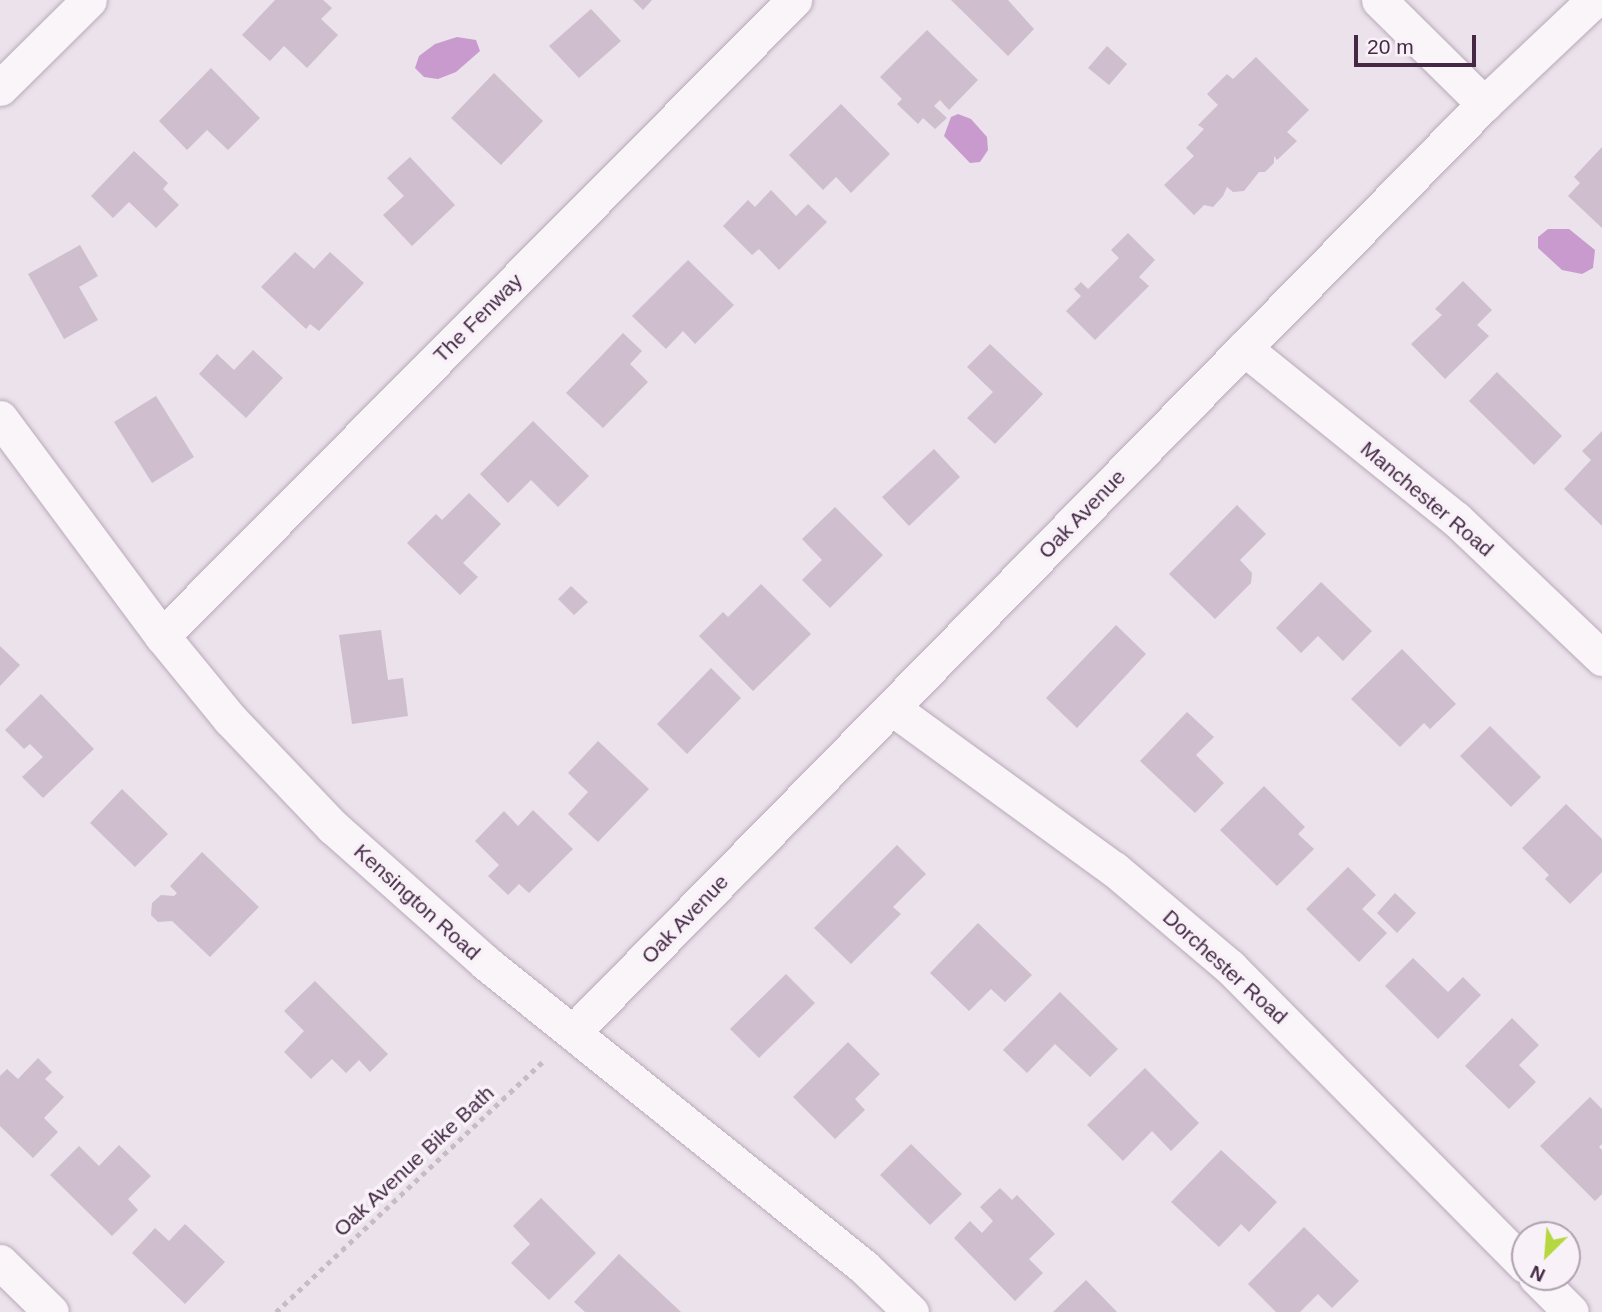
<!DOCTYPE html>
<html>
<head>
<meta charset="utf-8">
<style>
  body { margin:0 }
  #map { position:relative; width:1602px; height:1312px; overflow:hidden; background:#ebe2eb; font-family:Helvetica,sans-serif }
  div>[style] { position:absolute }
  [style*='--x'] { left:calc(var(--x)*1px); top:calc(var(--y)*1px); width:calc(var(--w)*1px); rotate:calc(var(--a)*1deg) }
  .water>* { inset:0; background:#c89acd }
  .building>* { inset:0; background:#cebece }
  .path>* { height:4.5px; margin-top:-2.25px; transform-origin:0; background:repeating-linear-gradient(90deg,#c6bcc6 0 5px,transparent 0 10px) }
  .roads { filter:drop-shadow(0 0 2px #b9aab9) drop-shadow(0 0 2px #b9aab9) }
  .street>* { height:35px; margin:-17.5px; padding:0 17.5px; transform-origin:17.5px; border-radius:17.5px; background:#f9f5f9 }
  span { translate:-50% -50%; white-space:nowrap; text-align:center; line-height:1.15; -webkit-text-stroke:7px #f8f2f8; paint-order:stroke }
  .street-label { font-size:21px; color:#442844 }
  .north { position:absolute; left:1511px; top:1221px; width:70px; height:70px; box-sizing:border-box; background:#f8f2f8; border:2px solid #b0a1b0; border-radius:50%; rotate:205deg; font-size:19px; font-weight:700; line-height:28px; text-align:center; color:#442844 }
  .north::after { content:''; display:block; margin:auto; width:24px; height:32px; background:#b5d73f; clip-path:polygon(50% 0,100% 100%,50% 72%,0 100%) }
  .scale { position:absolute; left:1354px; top:35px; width:122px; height:32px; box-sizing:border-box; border:4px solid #442844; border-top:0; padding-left:9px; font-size:21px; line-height:24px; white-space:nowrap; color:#442844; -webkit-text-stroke:5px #f8f2f8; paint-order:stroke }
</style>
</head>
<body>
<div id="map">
  <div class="water">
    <div style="clip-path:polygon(457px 37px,476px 40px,480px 51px,456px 72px,438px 79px,424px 77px,415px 68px,419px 56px,435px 44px)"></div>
    <div style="clip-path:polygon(958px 114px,971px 119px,987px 137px,988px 150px,980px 162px,970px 163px,944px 136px,951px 117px)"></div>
    <div style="clip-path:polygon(1548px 229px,1569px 229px,1595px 250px,1593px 268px,1582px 274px,1562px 270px,1538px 248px,1538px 237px)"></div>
  </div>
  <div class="building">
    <div style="clip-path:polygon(275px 0,323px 0,332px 8px,321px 19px,338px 35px,307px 68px,284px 46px,270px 61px,242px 35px)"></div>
    <div style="clip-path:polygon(633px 0,652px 0,643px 10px)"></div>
    <div style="clip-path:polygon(951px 0,1008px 0,1034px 29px,1008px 56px)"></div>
    <div style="clip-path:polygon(591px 9px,621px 41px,579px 78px,549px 46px)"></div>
    <div style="clip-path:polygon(927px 30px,978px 80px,949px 110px,940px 100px,934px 106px,947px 118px,935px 129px,923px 118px,918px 124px,897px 104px,902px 99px,880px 77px)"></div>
    <div style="clip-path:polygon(1107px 46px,1127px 64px,1109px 85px,1088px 68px)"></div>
    <div style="clip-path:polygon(1256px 57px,1309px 110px,1287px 132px,1297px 141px,1277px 160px,1274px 156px,1274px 163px,1265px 172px,1259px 172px,1244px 191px,1233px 192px,1227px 187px,1223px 196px,1213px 207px,1204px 205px,1194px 215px,1164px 185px,1194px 156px,1186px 148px,1204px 129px,1198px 125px,1218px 105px,1207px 94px,1227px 74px,1233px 79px)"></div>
    <div style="clip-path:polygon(211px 68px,260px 118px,228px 150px,207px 130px,187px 150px,159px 121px)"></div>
    <div style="clip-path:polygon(494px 73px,543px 121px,501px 165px,451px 118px)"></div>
    <div style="clip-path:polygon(841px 104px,890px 154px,851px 193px,836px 177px,823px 190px,789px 155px)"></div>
    <div style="clip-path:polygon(1602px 147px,1602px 228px,1568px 196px,1580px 183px,1574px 177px)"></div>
    <div style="clip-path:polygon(134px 151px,168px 183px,163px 189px,179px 205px,156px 228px,129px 202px,113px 218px,91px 196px)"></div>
    <div style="clip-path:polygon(410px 157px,455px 205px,412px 246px,383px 215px,404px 196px,387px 178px)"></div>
    <div style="clip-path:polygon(771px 190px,796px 216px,808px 204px,827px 222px,779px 270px,759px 249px,752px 255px,723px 226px,748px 200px,755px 207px)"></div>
    <div style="clip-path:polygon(1128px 233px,1155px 260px,1139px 277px,1149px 286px,1095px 340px,1066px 311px,1081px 296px,1074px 289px,1081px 282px,1088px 289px,1119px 258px,1111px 250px)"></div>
    <div style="clip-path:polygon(80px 245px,98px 276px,79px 287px,98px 320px,64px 339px,28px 274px)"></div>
    <div style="clip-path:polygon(295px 252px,314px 269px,330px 252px,364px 283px,319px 331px,310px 324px,306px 329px,261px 287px)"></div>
    <div style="clip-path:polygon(688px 260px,734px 305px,695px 344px,683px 331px,666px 349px,632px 316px)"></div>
    <div style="clip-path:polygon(1463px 281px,1492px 310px,1477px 325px,1489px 336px,1445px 379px,1411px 344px,1442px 315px,1435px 309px)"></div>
    <div style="clip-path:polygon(623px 333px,642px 351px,630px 364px,648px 382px,603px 428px,566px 393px)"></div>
    <div style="clip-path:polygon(990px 344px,1043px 394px,995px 444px,967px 418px,993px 392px,967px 367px)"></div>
    <div style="clip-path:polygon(253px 350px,283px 378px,246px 418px,199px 374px,217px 354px,234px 370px)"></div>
    <div style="clip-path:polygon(1497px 372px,1562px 436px,1534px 465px,1469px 401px)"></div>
    <div style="clip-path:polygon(156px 396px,194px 457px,152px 483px,114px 422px)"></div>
    <div style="clip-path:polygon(533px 421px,589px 476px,558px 507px,531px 480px,508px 503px,480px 474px)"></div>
    <div style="clip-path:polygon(1602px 431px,1602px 526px,1564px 489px,1591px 460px,1582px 451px)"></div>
    <div style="clip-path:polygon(934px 449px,960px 477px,909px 526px,882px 497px)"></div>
    <div style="clip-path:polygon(469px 493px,501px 524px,463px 563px,478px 577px,460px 595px,407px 543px,436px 514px,442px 520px)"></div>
    <div style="clip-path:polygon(1237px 505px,1266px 534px,1240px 560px,1252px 573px,1251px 583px,1215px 619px,1169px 574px)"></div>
    <div style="clip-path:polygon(835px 507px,883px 555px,830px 608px,802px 580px,822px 560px,802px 539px)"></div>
    <div style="clip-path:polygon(1321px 582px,1372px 631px,1343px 661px,1318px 636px,1301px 653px,1276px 628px)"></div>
    <div style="clip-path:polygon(761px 584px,811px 634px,753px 691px,699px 636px,723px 612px,728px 617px)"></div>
    <div style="clip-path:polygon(571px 586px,588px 602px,574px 615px,558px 599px)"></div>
    <div style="clip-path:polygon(1116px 625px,1146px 654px,1077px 728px,1046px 698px)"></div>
    <div style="clip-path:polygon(381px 630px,388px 680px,403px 678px,408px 716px,352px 724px,339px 635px)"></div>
    <div style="clip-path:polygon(0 646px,20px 665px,0 686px)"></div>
    <div style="clip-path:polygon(1402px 649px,1456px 704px,1430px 729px,1424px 723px,1400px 747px,1351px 699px)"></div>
    <div style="clip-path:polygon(711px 668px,741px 698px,687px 754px,657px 724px)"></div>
    <div style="clip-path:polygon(41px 694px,94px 749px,43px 798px,22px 777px,43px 757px,30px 744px,24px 749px,5px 730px)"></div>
    <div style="clip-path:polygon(1187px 712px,1214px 737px,1196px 755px,1224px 783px,1195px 813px,1140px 761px)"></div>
    <div style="clip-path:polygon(1490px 726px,1541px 777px,1511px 807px,1460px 756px)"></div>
    <div style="clip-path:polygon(598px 741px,649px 789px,598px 842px,568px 814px,588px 792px,568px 773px)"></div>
    <div style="clip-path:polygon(1264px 786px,1305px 827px,1298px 834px,1314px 849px,1277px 886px,1220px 830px)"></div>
    <div style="clip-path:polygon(122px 789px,168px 834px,135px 867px,90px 823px)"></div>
    <div style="clip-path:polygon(1566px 804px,1602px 839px,1602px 872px,1570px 904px,1545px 879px,1549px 875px,1522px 848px)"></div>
    <div style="clip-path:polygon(533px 810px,573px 849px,529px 893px,519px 884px,508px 895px,488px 876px,499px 865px,475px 841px,504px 811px,518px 826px)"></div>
    <div style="clip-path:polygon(897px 845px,926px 874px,893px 907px,901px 914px,851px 964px,814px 928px)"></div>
    <div style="clip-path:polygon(202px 852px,259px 907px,210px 957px,172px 921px,158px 922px,151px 915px,152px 903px,161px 895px,174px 896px,177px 893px,170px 886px)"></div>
    <div style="clip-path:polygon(1348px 867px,1376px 895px,1362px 909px,1387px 933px,1359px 962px,1306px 909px)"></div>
    <div style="clip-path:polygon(1395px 893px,1416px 913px,1397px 933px,1377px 913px)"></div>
    <div style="clip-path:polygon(978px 923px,1032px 975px,1005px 1002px,991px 989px,969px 1011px,930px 973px)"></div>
    <div style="clip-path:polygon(1413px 958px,1448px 992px,1463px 977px,1481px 995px,1438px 1039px,1385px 986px)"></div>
    <div style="clip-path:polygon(786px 974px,815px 1003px,759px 1058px,730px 1029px)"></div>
    <div style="clip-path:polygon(315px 981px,388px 1054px,370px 1072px,359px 1060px,346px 1073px,332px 1059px,311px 1079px,284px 1052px,304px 1031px,284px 1011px)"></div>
    <div style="clip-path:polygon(1060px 992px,1118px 1049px,1090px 1077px,1055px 1044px,1027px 1073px,1003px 1050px)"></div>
    <div style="clip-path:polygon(1512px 1018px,1539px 1045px,1519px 1065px,1536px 1082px,1509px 1109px,1465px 1066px)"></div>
    <div style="clip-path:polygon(848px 1042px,880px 1074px,855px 1099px,865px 1110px,835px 1139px,793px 1097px)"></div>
    <div style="clip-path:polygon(38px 1058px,52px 1072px,45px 1079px,64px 1097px,44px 1118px,58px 1132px,33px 1158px,0 1126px,0 1076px,7px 1069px,18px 1079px)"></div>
    <div style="clip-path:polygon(1145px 1068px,1199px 1123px,1171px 1151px,1152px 1131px,1123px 1161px,1087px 1125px)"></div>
    <div style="clip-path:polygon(1590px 1097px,1602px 1109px,1602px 1144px,1599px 1147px,1602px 1150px,1602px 1194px,1595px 1201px,1540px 1146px)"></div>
    <div style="clip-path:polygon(911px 1144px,962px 1194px,930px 1225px,880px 1175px)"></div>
    <div style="clip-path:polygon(119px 1145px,151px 1176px,128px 1199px,138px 1210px,112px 1236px,50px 1175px,79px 1146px,99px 1166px)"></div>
    <div style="clip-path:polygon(1221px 1150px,1277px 1202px,1249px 1232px,1241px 1224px,1219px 1247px,1171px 1202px)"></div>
    <div style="clip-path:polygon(1000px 1188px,1012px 1200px,1017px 1195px,1055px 1234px,1029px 1259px,1043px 1273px,1015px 1301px,954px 1238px,970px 1221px,982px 1233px,993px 1221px,980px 1207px)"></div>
    <div style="clip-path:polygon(541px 1198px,596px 1253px,549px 1300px,511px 1263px,530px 1244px,513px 1226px)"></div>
    <div style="clip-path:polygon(185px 1224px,225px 1262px,185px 1304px,132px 1253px,155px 1228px,169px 1241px)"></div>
    <div style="clip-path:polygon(1304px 1227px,1359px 1281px,1332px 1308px,1318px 1294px,1300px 1312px,1276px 1312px,1248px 1284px)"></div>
    <div style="clip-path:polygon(619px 1254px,681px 1312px,585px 1312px,574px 1302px)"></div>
    <div style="clip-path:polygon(1086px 1280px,1117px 1312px,1053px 1312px)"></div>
  </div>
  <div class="path">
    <div style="--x:276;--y:1312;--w:369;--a:-43.2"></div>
  </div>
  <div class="roads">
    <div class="street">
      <div style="--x:1379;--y:0;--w:148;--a:44.7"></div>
      <div style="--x:0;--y:88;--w:125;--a:-44.7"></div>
      <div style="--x:1244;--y:348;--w:272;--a:38.9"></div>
      <div style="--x:1456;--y:519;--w:202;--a:43.6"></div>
      <div style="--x:0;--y:418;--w:272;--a:53.4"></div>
      <div style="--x:162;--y:636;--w:107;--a:50.7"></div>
      <div style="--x:230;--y:719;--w:149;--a:46.4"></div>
      <div style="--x:333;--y:827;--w:205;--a:41.6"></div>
      <div style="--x:486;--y:963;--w:485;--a:38.8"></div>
      <div style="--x:864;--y:1267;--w:65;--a:43.8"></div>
      <div style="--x:162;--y:636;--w:897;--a:-45.18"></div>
      <div style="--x:892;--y:708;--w:274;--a:36"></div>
      <div style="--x:1114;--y:869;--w:152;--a:40.2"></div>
      <div style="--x:1230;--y:967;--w:419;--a:45.3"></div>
      <div style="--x:573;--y:1032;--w:1300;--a:-45.53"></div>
      <div style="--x:1484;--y:104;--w:151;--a:-43.4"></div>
      <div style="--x:0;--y:1262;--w:71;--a:44.4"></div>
      <div style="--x:1536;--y:1277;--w:49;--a:45"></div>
    </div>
  </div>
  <div class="street-label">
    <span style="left:478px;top:318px;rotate:-45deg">The Fenway</span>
    <span style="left:1427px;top:499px;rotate:40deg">Manchester Road</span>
    <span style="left:1082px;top:514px;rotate:-46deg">Oak Avenue</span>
    <span style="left:417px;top:902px;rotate:42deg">Kensington Road</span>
    <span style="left:685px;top:919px;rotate:-46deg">Oak Avenue</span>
    <span style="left:1225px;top:967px;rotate:42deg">Dorchester Road</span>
    <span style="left:414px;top:1161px;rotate:-43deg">Oak Avenue Bike Bath</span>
  </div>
  <div class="north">N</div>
  <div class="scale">20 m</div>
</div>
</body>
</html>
